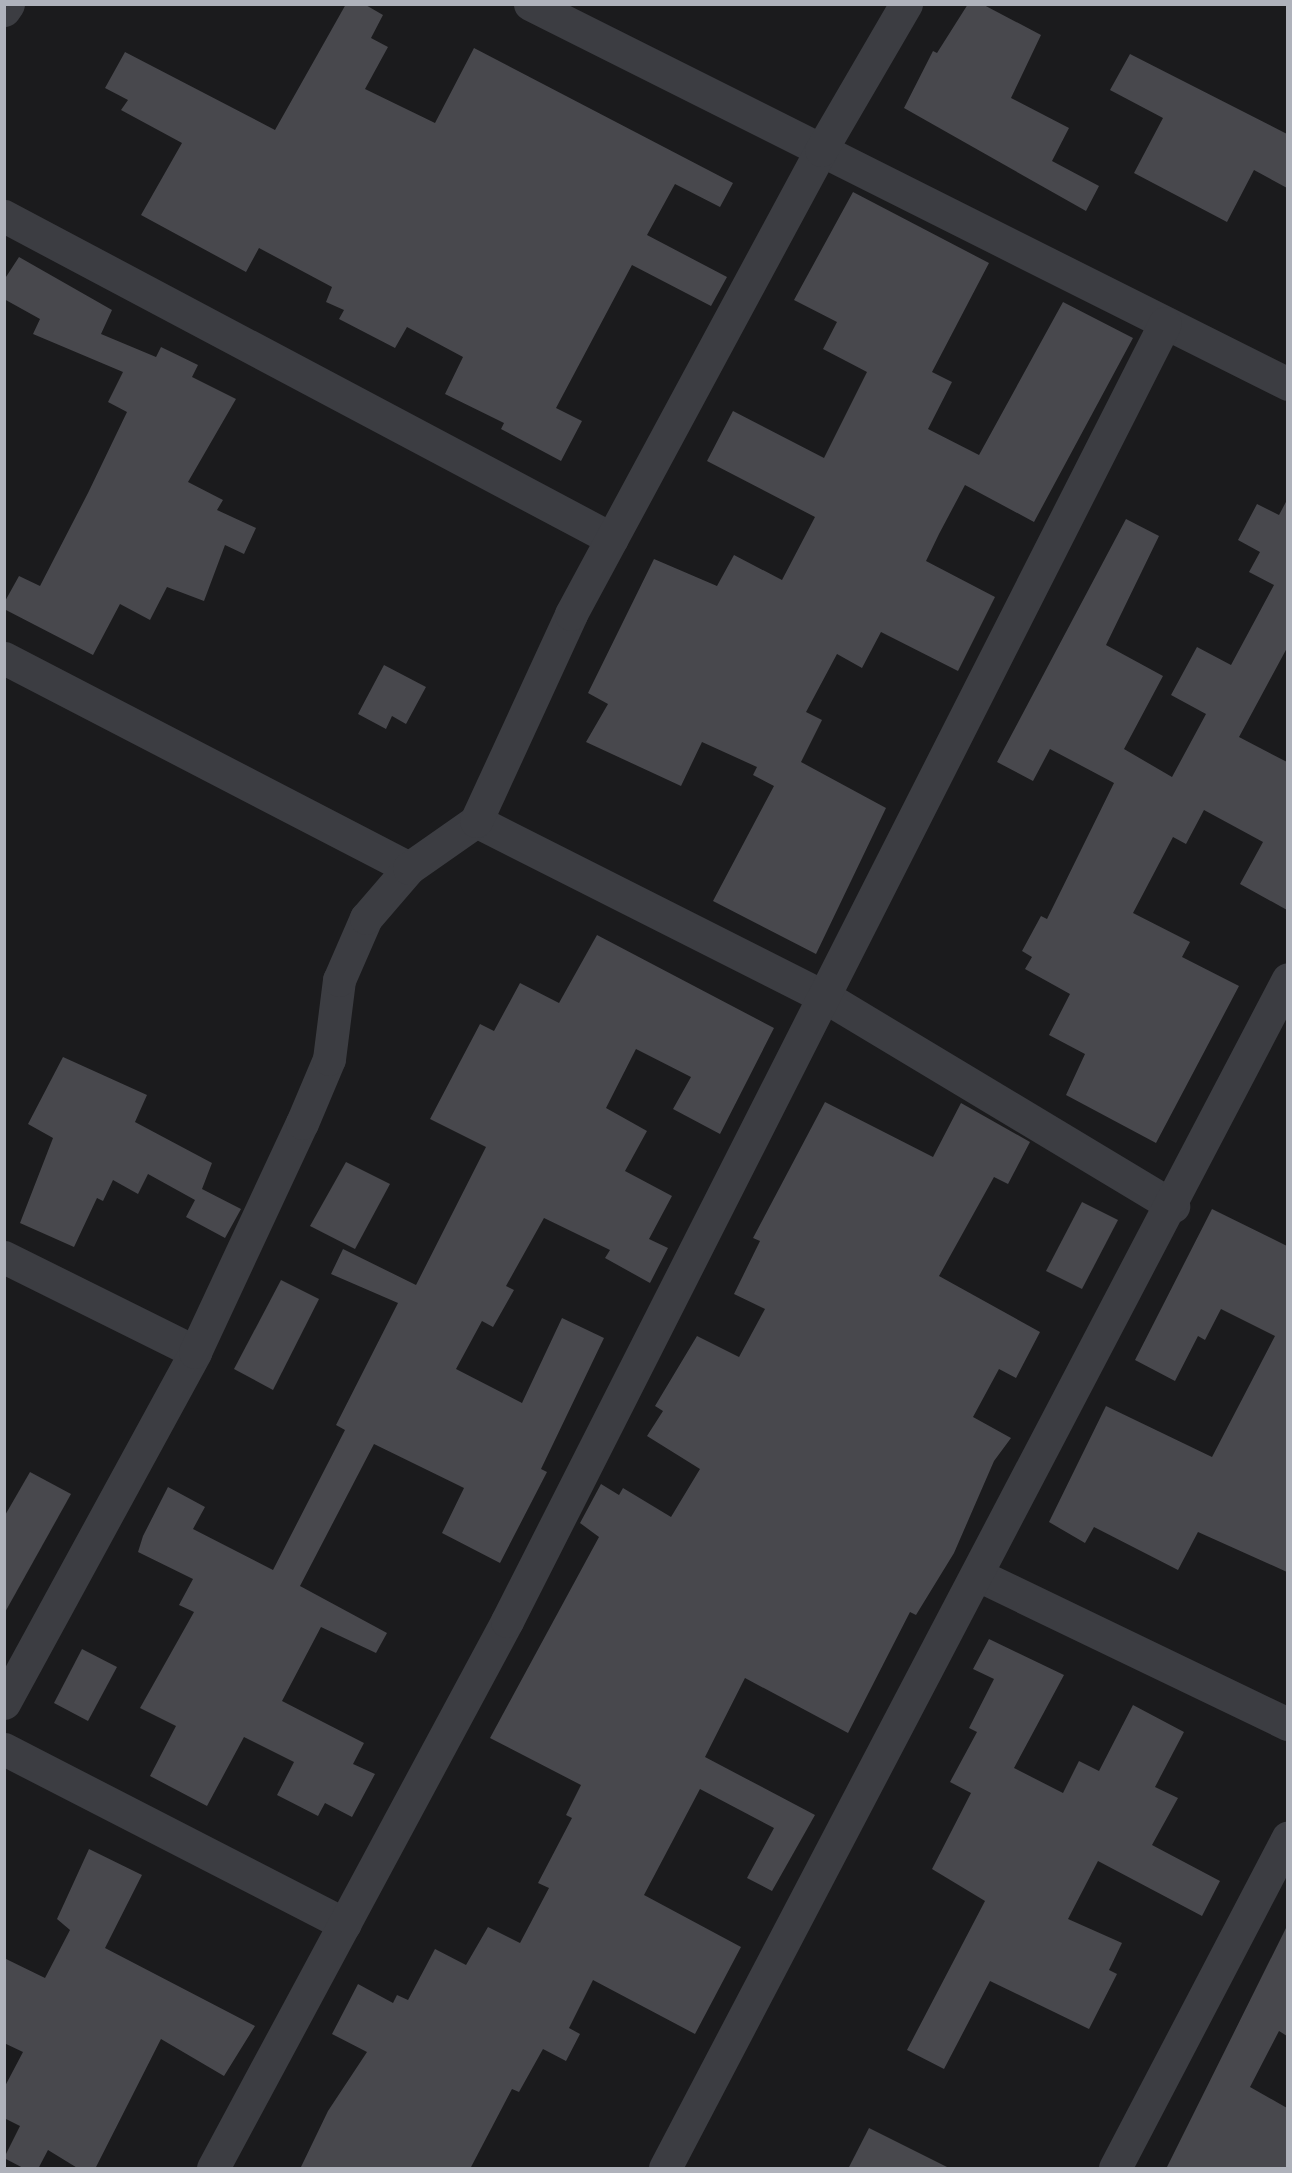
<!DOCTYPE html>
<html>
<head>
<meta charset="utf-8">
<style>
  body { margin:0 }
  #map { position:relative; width:1292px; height:2173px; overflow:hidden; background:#1b1b1d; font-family:"Space Grotesk",sans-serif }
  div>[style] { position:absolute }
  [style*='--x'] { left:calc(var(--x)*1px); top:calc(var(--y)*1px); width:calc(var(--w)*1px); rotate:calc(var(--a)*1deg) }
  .building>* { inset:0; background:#48484d }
  .minor>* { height:33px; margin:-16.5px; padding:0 16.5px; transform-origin:16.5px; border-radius:16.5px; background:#3c3d42 }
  span { translate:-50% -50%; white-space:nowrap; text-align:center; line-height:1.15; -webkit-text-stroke:4.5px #161618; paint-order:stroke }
  .frame { position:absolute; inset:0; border:6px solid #afb2bb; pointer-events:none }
</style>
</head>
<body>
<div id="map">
  <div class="building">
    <div style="clip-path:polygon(346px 4px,364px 4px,383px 15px,371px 38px,388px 47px,365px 89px,435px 123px,474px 48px,733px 183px,720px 207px,675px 184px,647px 235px,727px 277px,711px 306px,632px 265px,556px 408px,582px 421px,561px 461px,501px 429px,504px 423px,445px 394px,463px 357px,407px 327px,395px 348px,339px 319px,344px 310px,326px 302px,332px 287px,259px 248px,246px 272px,141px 215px,182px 143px,121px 110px,128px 100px,105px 88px,125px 52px,275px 130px)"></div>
    <div style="clip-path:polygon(968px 4px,982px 4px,1041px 35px,1011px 98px,1069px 128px,1052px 161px,1099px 186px,1086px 211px,904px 108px,933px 51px,937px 53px)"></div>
    <div style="clip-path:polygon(1130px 54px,1287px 134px,1287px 188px,1254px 170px,1227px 222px,1134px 173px,1163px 118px,1110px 90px)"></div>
    <div style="clip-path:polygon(853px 192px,989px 263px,932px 372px,952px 382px,928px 429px,979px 455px,1063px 302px,1133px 338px,1034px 522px,965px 485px,939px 534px,926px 561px,995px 597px,958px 671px,881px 632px,862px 668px,837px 654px,806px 712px,822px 720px,801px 762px,886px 808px,816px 954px,713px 901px,774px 786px,753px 775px,757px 767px,702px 742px,681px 786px,586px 742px,608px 704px,588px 693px,654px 559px,717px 586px,734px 555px,782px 580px,815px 517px,707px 461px,733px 411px,824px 458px,867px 372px,823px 349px,837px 322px,794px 300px)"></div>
    <div style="clip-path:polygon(19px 257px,112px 310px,101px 334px,156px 357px,161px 347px,198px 365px,192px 377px,236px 399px,188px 482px,223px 500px,217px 510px,256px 528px,244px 554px,225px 545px,204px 601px,167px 587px,150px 620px,120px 604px,93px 655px,4px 609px,4px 603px,19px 576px,40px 586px,88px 493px,127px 412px,108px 402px,123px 372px,33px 334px,40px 319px,4px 299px,4px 280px)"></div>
    <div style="clip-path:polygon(1287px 500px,1287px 648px,1239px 737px,1287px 762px,1287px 910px,1240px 884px,1263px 842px,1204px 810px,1186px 844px,1173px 837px,1133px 913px,1190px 942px,1182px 957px,1239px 986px,1156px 1143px,1066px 1095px,1085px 1054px,1049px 1035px,1070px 994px,1025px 969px,1032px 957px,1022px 951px,1041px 916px,1047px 919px,1114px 783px,1050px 749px,1033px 781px,997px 762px,1126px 519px,1159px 536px,1106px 645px,1163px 676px,1124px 749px,1172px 777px,1206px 714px,1171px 695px,1197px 647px,1231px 665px,1274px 585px,1249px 572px,1260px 552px,1238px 540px,1257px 504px,1279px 515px)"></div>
    <div style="clip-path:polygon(384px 665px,426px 687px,406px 724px,392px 716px,386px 729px,358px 714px)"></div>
    <div style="clip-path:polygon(597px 935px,774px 1028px,720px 1134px,673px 1109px,691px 1077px,636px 1049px,606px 1108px,647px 1131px,625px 1171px,672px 1196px,649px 1239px,668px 1248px,650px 1283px,605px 1258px,610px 1250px,544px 1218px,506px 1286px,514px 1290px,493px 1327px,482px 1321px,456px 1369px,522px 1403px,562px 1318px,604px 1338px,541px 1469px,547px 1472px,500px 1563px,442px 1533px,464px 1488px,374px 1444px,300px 1586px,387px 1633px,376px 1653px,321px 1627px,282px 1701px,364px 1743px,353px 1764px,375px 1774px,352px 1817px,325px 1803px,318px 1816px,277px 1795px,294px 1762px,244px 1737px,207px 1806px,150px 1776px,176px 1726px,140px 1708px,194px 1612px,179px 1605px,193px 1579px,138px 1552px,143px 1536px,168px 1487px,205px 1507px,193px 1529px,273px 1570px,345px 1430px,336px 1425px,398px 1303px,331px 1274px,343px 1249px,416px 1285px,486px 1147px,430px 1119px,461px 1060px,480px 1024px,494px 1031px,520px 983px,559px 1003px)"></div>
    <div style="clip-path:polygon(63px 1057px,147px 1095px,135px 1122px,212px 1163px,202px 1189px,241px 1209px,225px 1238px,186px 1217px,195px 1200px,148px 1174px,138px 1194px,113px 1180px,103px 1201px,97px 1198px,74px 1247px,20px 1223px,53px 1138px,28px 1124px)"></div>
    <div style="clip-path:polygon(825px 1102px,933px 1157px,961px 1103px,1030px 1142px,1008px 1184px,994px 1177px,939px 1276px,1040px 1332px,1016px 1378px,999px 1369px,973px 1417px,1011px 1438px,994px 1461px,954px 1553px,916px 1615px,910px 1612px,848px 1733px,745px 1678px,705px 1757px,815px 1815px,772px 1891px,747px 1878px,774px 1828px,700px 1789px,644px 1895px,741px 1947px,695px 2034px,593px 1980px,569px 2028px,580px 2034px,566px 2061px,543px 2049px,519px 2092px,512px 2089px,470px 2169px,300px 2169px,328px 2111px,367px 2052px,332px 2034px,358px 1984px,393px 2003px,397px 1995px,408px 2000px,435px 1949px,466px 1965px,488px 1927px,520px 1943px,549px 1888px,538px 1883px,572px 1818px,566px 1815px,581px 1785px,490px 1738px,599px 1537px,580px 1523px,601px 1484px,619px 1495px,623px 1488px,671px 1517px,700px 1469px,647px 1436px,663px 1411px,655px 1406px,697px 1336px,739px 1357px,765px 1309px,734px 1294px,760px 1241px,753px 1238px)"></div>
    <div style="clip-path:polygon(346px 1162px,390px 1184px,355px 1249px,310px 1226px)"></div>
    <div style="clip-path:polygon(1082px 1202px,1118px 1220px,1082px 1289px,1046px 1271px)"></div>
    <div style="clip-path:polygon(1212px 1209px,1287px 1246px,1287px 1572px,1198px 1532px,1178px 1570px,1094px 1527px,1085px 1543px,1049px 1522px,1106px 1406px,1212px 1457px,1275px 1336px,1221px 1309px,1205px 1340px,1198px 1336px,1175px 1381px,1135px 1360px)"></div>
    <div style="clip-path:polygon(281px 1280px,319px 1299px,273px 1390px,234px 1369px)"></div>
    <div style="clip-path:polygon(30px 1472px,71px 1494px,4px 1614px,4px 1517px)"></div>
    <div style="clip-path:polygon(989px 1639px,1064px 1675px,1014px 1768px,1063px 1793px,1079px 1761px,1099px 1771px,1133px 1705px,1184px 1732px,1155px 1787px,1178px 1798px,1152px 1845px,1220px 1881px,1202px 1916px,1098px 1861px,1068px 1919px,1122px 1943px,1109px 1970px,1117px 1974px,1089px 2029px,990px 1981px,944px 2069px,907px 2050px,985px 1901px,932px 1869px,971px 1793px,950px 1782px,977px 1732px,969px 1728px,994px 1679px,973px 1669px)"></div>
    <div style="clip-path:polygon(82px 1649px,117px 1667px,88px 1721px,54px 1703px)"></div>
    <div style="clip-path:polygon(89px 1849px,142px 1875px,105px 1948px,255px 2026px,224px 2076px,161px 2039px,95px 2169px,79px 2169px,48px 2150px,38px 2169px,25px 2169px,4px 2158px,20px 2126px,4px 2118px,4px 2088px,23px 2052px,4px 2043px,4px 1958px,45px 1978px,70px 1930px,57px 1919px)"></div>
    <div style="clip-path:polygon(1287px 1926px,1287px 2036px,1279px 2031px,1250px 2087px,1287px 2108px,1287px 2169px,1166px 2169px)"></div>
    <div style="clip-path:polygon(869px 2128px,951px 2169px,848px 2169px)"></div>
  </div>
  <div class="minor">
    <div style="--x:530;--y:4;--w:848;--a:26.63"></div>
    <div style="--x:4;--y:10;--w:7;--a:-56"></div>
    <div style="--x:4;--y:216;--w:688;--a:27.98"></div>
    <div style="--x:4;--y:658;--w:456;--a:27.4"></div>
    <div style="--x:476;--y:821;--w:393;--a:26.8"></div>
    <div style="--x:827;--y:998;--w:404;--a:31"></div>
    <div style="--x:4;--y:1257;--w:213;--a:26.4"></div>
    <div style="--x:980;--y:1576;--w:342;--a:25.7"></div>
    <div style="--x:4;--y:1703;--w:400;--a:-61.4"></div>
    <div style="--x:195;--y:1352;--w:253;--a:-65"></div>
    <div style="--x:302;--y:1123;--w:69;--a:-67.1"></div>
    <div style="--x:329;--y:1059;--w:80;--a:-82.8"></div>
    <div style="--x:339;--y:980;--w:68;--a:-66.5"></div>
    <div style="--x:366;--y:918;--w:66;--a:-49.3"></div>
    <div style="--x:409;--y:868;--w:82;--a:-35"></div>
    <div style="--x:476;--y:821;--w:228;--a:-65.3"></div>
    <div style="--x:571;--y:614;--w:527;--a:-61.68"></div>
    <div style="--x:821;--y:150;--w:169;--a:-59.8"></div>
    <div style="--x:4;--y:1749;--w:383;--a:27.2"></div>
    <div style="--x:213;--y:2168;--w:621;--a:-61.74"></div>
    <div style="--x:507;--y:1621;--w:1455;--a:-63.12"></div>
    <div style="--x:665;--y:2168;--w:1342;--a:-62.35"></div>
    <div style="--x:1115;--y:2168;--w:373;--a:-62.4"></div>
  </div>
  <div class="frame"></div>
</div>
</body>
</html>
